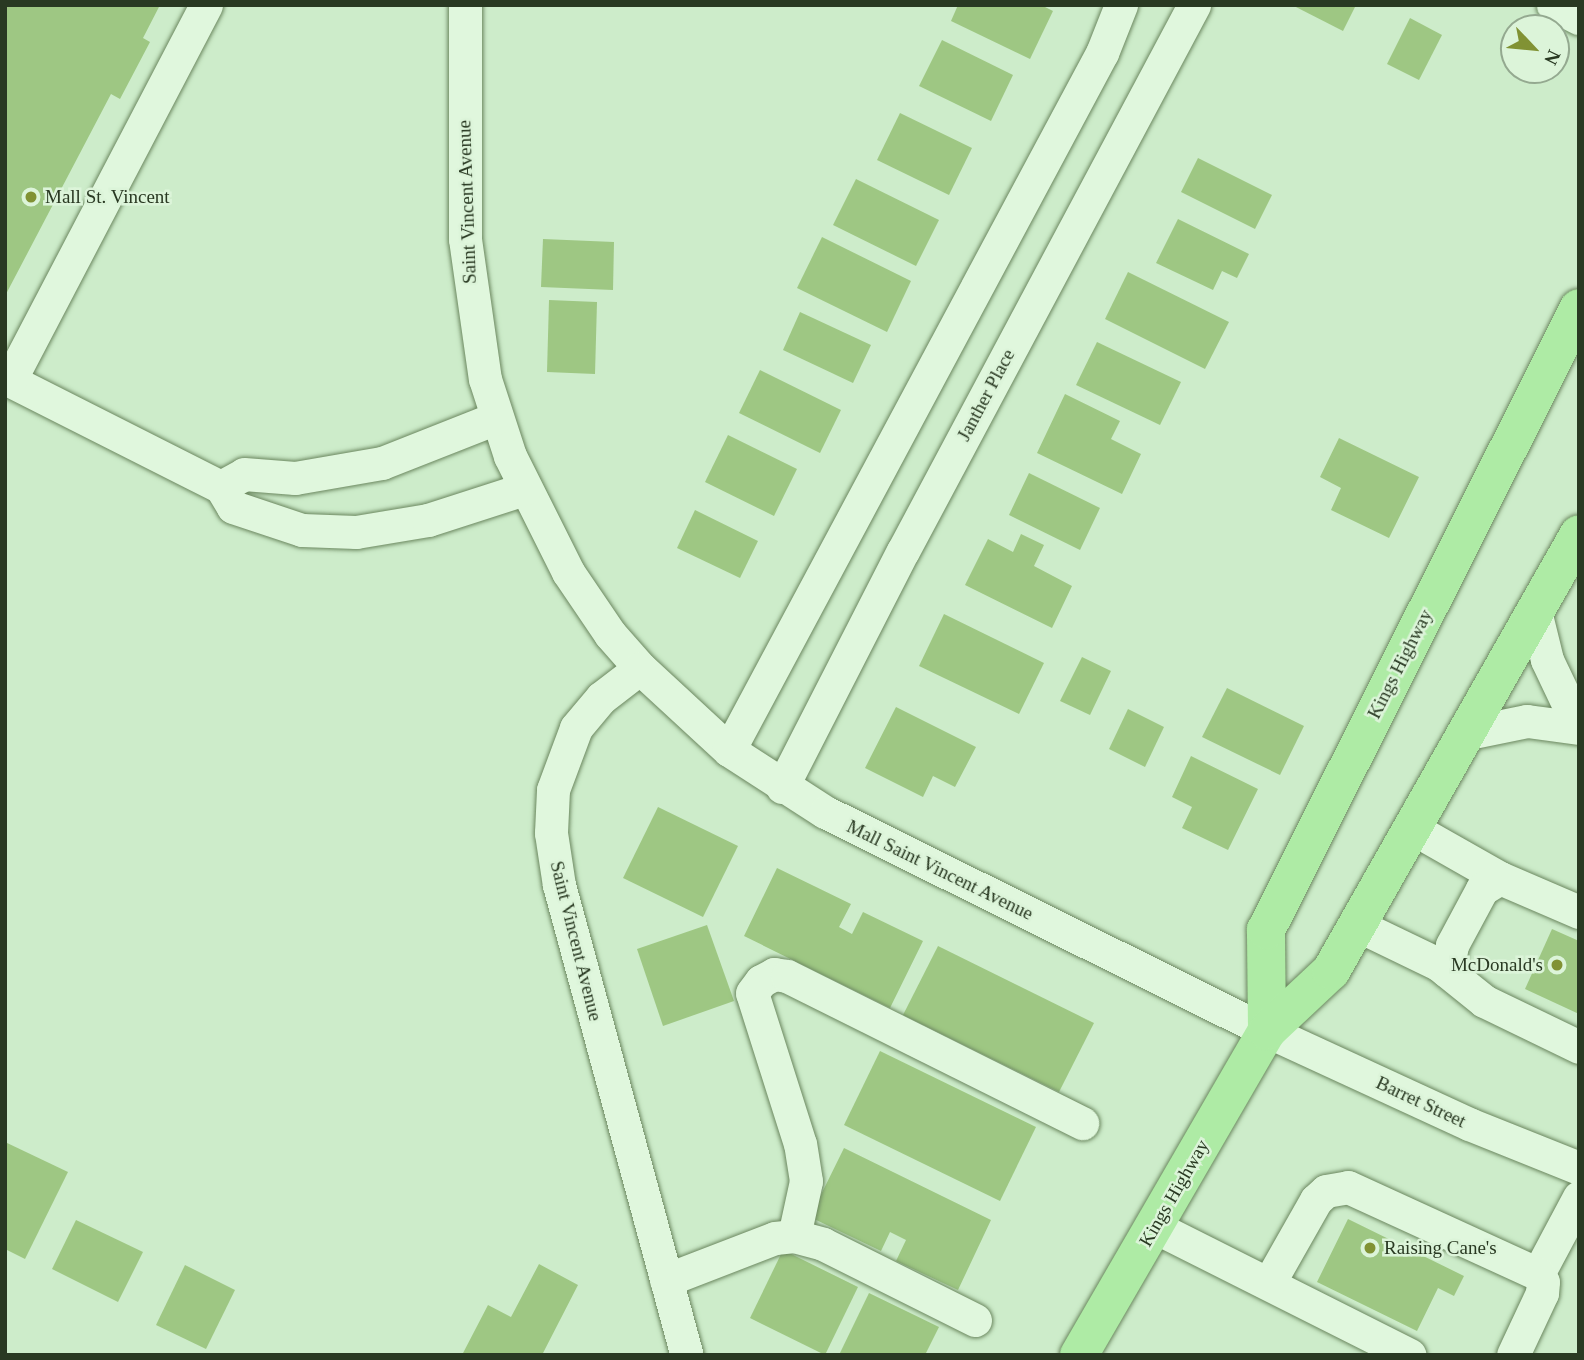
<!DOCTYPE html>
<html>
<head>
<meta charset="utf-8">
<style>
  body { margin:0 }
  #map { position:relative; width:1584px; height:1360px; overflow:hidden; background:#cdecca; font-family:"Times New Roman",serif }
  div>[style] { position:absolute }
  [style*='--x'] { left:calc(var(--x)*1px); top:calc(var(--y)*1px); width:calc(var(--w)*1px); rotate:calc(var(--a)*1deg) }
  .building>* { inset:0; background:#9ec783 }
  .roads { filter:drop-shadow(0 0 2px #6b875f) drop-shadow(0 0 2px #6b875f) }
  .minor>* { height:33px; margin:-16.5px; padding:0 16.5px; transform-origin:16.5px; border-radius:16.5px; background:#e0f7dd }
  .major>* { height:38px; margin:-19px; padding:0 19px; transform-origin:19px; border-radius:19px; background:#aeeba5 }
  .dots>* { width:19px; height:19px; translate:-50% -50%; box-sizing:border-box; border:4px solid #dcf4d9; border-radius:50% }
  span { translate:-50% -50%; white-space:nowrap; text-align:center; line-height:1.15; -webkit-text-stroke:5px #dcf4d9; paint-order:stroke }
  .poi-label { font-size:19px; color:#293922 }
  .left { translate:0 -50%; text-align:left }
  .right { translate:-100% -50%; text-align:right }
  .street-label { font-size:19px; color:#293922 }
  .frame { position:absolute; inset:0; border:7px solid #293922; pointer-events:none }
  .north { position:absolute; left:1500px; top:14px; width:70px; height:70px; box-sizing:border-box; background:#dcf4d9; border:2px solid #94a990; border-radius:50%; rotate:116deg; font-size:19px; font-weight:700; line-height:28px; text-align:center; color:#293922 }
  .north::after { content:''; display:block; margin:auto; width:24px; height:32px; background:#819234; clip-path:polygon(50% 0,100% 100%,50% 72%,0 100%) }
</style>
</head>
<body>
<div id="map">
  <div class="building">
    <div style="clip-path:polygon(5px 5px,160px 5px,143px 38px,150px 42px,120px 99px,111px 94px,5px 296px)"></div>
    <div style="clip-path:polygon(958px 5px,1041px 5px,1053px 11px,1030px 59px,951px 21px)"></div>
    <div style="clip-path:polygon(1292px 5px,1356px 5px,1343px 31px)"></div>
    <div style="clip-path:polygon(1410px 18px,1442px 35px,1419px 80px,1387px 64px)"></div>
    <div style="clip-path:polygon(942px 40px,1013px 75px,991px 121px,919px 86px)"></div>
    <div style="clip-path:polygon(900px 113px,972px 148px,949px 195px,877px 160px)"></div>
    <div style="clip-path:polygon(1198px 158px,1272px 195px,1255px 229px,1181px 192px)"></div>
    <div style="clip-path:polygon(856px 179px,939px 220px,916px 266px,833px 225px)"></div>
    <div style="clip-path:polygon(1178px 219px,1249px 254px,1237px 278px,1222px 271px,1213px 290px,1156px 263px)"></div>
    <div style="clip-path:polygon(822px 237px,911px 281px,887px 332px,797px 288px)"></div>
    <div style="clip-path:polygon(543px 239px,614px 242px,613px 290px,541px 287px)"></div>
    <div style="clip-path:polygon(1128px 272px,1229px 322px,1205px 369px,1105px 319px)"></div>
    <div style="clip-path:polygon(549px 300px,597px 302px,595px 374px,547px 372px)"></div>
    <div style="clip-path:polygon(800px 312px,871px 345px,853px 383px,783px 350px)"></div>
    <div style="clip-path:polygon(1097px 342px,1181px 382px,1160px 425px,1076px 385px)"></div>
    <div style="clip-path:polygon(760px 370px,841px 410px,820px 453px,739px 413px)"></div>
    <div style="clip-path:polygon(1065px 394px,1120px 421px,1111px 439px,1141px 454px,1122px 494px,1037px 453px)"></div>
    <div style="clip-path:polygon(728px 435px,797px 469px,774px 516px,705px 482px)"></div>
    <div style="clip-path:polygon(1339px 438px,1419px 477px,1389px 538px,1331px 510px,1341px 488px,1320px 477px)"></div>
    <div style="clip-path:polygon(1029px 473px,1100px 508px,1080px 550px,1009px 515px)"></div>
    <div style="clip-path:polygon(695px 510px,758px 541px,740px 578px,677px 548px)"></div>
    <div style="clip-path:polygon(1021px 534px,1044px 545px,1034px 566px,1072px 586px,1052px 628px,965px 585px,988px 539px,1013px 552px)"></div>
    <div style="clip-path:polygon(944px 614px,1044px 663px,1019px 714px,919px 666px)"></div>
    <div style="clip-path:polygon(1082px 657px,1111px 671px,1090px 715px,1060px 701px)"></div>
    <div style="clip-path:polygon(1227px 688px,1304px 726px,1280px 775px,1202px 737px)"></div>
    <div style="clip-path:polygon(896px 707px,976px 747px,955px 787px,933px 776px,923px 797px,865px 768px)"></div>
    <div style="clip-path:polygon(1128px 709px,1164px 727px,1145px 767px,1109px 749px)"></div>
    <div style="clip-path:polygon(1191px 756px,1258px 789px,1228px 850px,1182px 828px,1192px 807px,1172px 797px)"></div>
    <div style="clip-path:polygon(658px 807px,738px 846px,703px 917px,623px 878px)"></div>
    <div style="clip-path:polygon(777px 868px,851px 904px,839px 927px,852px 934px,863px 912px,923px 941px,890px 1008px,744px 936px)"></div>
    <div style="clip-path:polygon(707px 925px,734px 1001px,663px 1026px,637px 949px)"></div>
    <div style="clip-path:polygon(1552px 929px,1579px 941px,1579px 1014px,1525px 989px)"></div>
    <div style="clip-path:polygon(938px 946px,1094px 1023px,1059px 1092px,903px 1015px)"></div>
    <div style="clip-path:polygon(880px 1051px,1036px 1127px,1000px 1201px,844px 1125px)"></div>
    <div style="clip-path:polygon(5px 1142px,68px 1172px,25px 1259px,5px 1249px)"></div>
    <div style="clip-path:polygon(844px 1148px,991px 1220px,958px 1290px,896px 1261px,906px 1240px,890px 1232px,881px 1251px,810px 1217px)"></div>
    <div style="clip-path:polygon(1348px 1219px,1464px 1276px,1454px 1296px,1438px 1288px,1417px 1331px,1317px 1282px)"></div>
    <div style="clip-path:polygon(76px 1220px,143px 1252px,118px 1302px,52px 1269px)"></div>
    <div style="clip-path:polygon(783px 1250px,858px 1287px,825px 1355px,750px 1318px)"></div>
    <div style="clip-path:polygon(539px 1264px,578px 1285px,542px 1355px,462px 1355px,488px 1305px,511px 1317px)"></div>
    <div style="clip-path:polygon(185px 1265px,235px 1290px,206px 1349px,156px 1325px)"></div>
    <div style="clip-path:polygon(869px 1293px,939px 1327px,925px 1355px,839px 1355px)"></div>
  </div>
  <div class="roads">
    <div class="minor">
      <div style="--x:465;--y:5;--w:234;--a:90"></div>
      <div style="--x:465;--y:239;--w:141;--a:81.9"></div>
      <div style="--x:485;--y:379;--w:81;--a:72"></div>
      <div style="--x:510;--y:456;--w:130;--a:63.4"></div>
      <div style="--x:568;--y:572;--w:75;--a:55.9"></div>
      <div style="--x:610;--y:634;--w:45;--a:48.6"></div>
      <div style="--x:640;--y:668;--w:121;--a:42.7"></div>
      <div style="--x:729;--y:750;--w:114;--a:32.9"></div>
      <div style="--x:825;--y:812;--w:493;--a:26.4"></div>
      <div style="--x:1267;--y:1031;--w:222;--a:24.7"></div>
      <div style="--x:1469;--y:1124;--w:118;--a:21.8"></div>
      <div style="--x:1553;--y:5;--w:29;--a:27"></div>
      <div style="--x:5;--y:378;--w:242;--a:26.8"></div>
      <div style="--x:221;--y:487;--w:23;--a:59"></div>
      <div style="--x:233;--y:507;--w:73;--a:18.4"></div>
      <div style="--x:302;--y:530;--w:54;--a:2.1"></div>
      <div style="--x:356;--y:532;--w:73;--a:-9.5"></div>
      <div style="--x:428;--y:520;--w:101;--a:-17.9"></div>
      <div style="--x:10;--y:380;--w:423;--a:-62.4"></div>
      <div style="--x:221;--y:487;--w:26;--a:-29"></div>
      <div style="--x:244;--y:474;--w:51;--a:4.5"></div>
      <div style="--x:295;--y:478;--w:88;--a:-9.8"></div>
      <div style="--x:382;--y:463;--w:123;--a:-21.5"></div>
      <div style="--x:1535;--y:611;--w:50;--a:76.2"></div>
      <div style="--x:1547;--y:660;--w:74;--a:64.5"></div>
      <div style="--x:640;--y:668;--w:49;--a:142.4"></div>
      <div style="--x:601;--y:698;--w:39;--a:130"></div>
      <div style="--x:576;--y:728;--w:66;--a:110.4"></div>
      <div style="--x:553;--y:790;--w:43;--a:92.7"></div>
      <div style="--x:551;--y:833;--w:53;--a:81.3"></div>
      <div style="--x:559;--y:885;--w:487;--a:74.8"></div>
      <div style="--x:1468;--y:733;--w:60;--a:-11.5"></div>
      <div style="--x:1527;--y:721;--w:52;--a:7.7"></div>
      <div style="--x:729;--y:750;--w:791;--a:-61.85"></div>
      <div style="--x:1102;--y:53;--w:52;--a:-68.4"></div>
      <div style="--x:782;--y:787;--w:265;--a:-62.9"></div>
      <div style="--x:903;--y:551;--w:619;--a:-61.94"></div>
      <div style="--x:1412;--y:828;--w:101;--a:29.6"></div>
      <div style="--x:1500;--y:878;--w:86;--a:23.3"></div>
      <div style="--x:1357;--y:925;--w:90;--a:25.7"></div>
      <div style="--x:1438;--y:964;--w:59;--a:38.8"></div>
      <div style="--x:1484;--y:1001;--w:106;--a:25.8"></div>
      <div style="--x:1447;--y:971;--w:26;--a:-79"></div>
      <div style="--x:1452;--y:945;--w:64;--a:-61.8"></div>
      <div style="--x:1482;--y:889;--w:21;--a:-31"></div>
      <div style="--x:1155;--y:1227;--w:285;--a:26.7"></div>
      <div style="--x:794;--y:1236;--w:56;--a:-77.7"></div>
      <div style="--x:806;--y:1181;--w:37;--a:-99"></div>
      <div style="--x:800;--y:1144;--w:158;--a:-107.6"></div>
      <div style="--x:752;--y:993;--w:15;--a:-53"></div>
      <div style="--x:761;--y:981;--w:15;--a:-28"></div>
      <div style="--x:774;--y:974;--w:13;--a:9"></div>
      <div style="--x:787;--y:976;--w:330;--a:26.5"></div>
      <div style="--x:1538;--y:1274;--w:87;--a:-62"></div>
      <div style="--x:666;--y:1280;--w:117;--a:-21.1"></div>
      <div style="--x:775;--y:1238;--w:19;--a:-6"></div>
      <div style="--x:794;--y:1236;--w:30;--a:15"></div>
      <div style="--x:823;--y:1244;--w:170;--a:26.6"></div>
      <div style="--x:1269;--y:1283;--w:95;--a:-60.5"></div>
      <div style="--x:1316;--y:1200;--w:13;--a:-42"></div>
      <div style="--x:1326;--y:1191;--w:22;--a:-10"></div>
      <div style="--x:1348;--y:1187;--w:209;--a:24.6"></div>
      <div style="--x:1538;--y:1274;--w:9;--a:58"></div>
      <div style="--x:1543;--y:1282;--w:11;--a:95"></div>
      <div style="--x:1542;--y:1293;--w:68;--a:115.1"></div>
    </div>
    <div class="major">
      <div style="--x:1267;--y:1031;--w:101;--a:-90.6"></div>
      <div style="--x:1266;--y:930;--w:696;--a:-63.29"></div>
      <div style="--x:1079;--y:1355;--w:375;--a:-59.9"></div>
      <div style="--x:1267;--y:1031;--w:88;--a:-43.2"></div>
      <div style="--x:1331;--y:971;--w:502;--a:-60.42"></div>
    </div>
  </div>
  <div class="dots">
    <div style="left:31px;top:197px;background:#819234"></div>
    <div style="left:1557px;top:965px;background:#819234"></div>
    <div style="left:1370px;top:1248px;background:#819234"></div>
  </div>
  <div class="poi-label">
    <span class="left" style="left:45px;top:197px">Mall St. Vincent</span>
    <span class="right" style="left:1543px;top:965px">McDonald's</span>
    <span class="left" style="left:1384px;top:1248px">Raising Cane's</span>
  </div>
  <div class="street-label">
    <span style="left:467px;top:202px;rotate:-92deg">Saint Vincent Avenue</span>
    <span style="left:986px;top:395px;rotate:-62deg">Janther Place</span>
    <span style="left:1400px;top:664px;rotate:-63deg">Kings Highway</span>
    <span style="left:940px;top:870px;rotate:26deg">Mall Saint Vincent Avenue</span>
    <span style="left:576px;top:941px;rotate:76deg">Saint Vincent Avenue</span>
    <span style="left:1421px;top:1102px;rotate:25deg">Barret Street</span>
    <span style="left:1174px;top:1193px;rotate:-60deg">Kings Highway</span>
  </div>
  <div class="frame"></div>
  <div class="north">N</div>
</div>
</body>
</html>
